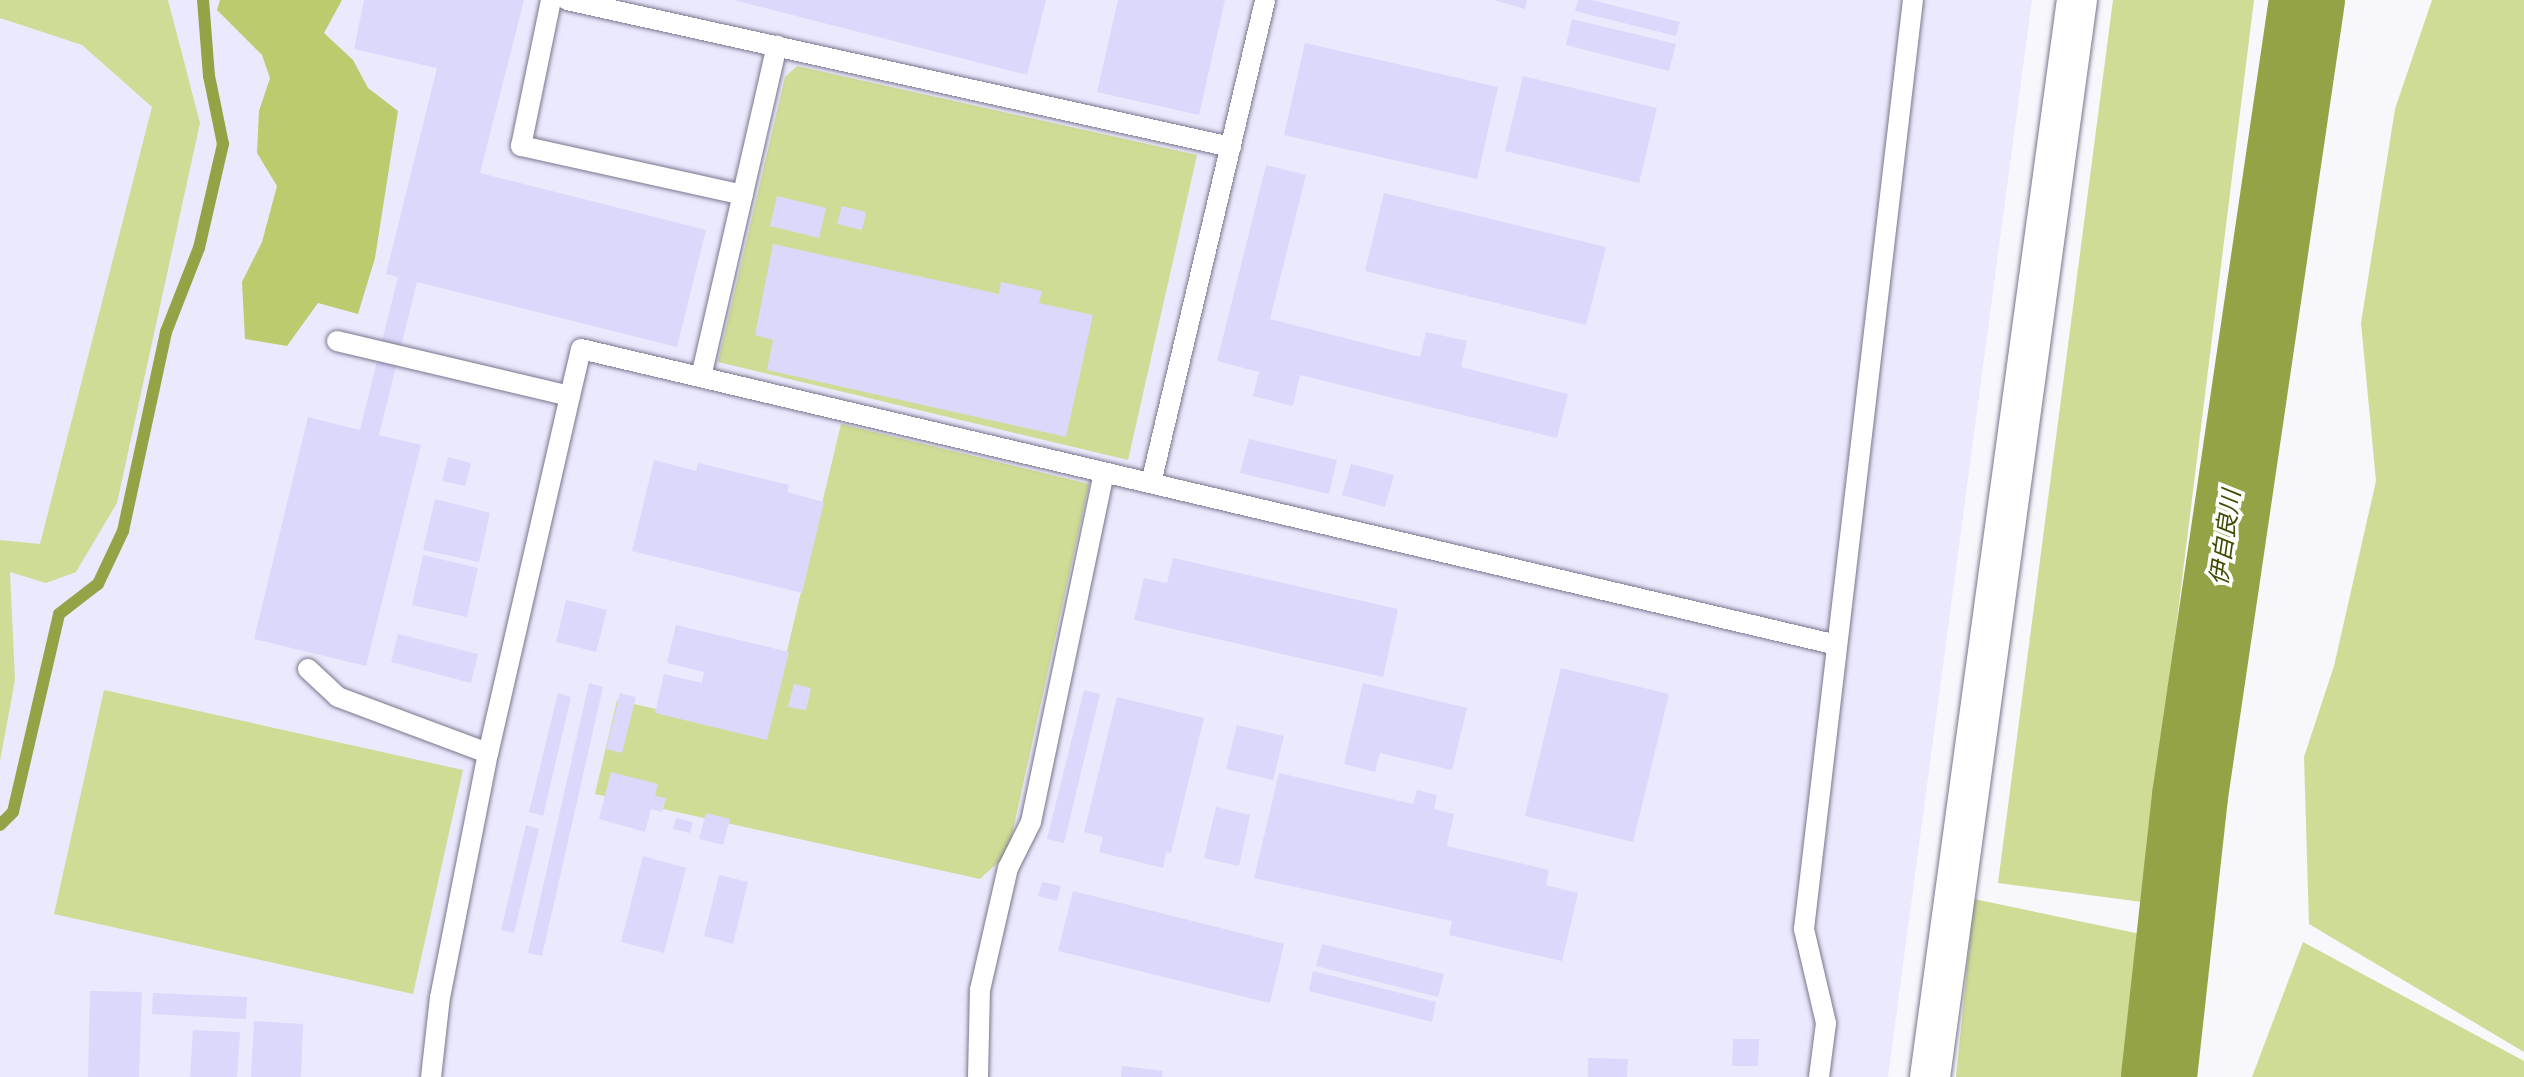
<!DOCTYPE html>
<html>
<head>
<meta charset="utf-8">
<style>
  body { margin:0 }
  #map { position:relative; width:2524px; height:1077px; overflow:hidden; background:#f7f7fc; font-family:Overpass,"Noto Sans JP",sans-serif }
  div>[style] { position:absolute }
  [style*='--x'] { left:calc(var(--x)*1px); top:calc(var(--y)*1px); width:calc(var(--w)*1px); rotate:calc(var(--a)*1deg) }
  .built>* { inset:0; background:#ebe9fd }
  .green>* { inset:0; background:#cedc95 }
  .forest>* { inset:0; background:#bbcb6e }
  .stream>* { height:12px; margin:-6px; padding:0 6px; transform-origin:6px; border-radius:6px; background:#95a347 }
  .river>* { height:76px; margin:-38px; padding:0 38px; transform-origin:38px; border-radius:38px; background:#95a347 }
  .building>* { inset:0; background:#dbd8fb }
  .roads { filter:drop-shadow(0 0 2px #78768d) drop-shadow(0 0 2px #78768d) }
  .lane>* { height:20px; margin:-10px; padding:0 10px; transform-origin:10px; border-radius:10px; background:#fff }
  .street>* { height:40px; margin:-20px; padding:0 20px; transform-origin:20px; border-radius:20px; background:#fff }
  span { translate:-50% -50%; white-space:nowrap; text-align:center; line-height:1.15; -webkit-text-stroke:7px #fff; paint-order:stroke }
  .water-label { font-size:24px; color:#424b01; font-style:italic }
</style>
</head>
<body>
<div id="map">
  <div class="built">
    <div style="clip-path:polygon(0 0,2032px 0,1888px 1077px,0 1077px)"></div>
  </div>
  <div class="green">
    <div style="clip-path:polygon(0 0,168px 0,200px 123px,117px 503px,76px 572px,46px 583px,10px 572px,15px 680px,0 761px,0 540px,40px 544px,152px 107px,82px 45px,0 18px)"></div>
    <div style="clip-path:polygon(2113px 0,2254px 0,2142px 902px,1998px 883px)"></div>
    <div style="clip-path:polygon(2432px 0,2524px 0,2524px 1052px,2309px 924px,2304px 757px,2334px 666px,2376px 481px,2361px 323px,2395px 109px)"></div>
    <div style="clip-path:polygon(797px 66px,1197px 155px,1128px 460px,718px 362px,785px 77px)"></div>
    <div style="clip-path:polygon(841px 424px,1089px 484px,1008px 853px,980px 879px,595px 794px,617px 700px,767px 735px)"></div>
    <div style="clip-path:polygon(104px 690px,463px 770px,413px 994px,54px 914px)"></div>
    <div style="clip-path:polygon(1974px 899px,2150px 936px,2134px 1077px,1956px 1077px)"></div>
    <div style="clip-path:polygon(2303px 942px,2524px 1061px,2524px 1077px,2252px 1077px)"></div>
  </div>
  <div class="forest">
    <div style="clip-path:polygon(220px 0,342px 0,324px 33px,353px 60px,368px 88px,398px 111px,375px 258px,358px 314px,318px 303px,287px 346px,245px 339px,242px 282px,262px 242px,277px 186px,257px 153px,259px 111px,270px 78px,262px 55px,217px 10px)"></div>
  </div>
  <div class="stream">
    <div style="--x:0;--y:825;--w:18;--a:-45"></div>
    <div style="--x:13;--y:812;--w:203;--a:-76.9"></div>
    <div style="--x:59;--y:614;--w:49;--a:-37.6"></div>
    <div style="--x:98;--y:584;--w:59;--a:-64.7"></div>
    <div style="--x:123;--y:531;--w:204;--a:-77.8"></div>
    <div style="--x:166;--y:332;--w:90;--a:-68.6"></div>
    <div style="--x:199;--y:248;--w:107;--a:-77"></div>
    <div style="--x:223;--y:144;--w:69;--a:-101.6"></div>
    <div style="--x:209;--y:76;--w:76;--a:-94.5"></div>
  </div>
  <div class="river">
    <div style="--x:2159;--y:1077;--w:283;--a:-83.7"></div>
    <div style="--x:2190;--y:796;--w:805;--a:-81.64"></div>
  </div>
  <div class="building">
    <div style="clip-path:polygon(364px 0,524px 0,480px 173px,706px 230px,677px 347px,417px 282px,379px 435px,421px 445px,366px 666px,254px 639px,308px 417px,360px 430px,398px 277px,386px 274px,437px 68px,354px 49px)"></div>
    <div style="clip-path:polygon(734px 0,1046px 0,1027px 75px)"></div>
    <div style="clip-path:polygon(1118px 0,1225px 0,1199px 115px,1097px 92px)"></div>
    <div style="clip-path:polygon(1494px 0,1527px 0,1525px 9px)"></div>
    <div style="clip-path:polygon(1578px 0,1592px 0,1680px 22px,1676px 36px,1575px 11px)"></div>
    <div style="clip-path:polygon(1572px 19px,1676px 44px,1669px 71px,1566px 45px)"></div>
    <div style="clip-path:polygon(1305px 43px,1498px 87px,1477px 179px,1284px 135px)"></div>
    <div style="clip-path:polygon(1523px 76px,1657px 108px,1639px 183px,1505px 151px)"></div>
    <div style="clip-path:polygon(1266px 165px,1306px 175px,1270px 319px,1420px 357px,1426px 332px,1467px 341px,1461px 367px,1568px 394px,1557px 438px,1300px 375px,1293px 406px,1253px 396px,1259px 372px,1217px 361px)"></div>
    <div style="clip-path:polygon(1384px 193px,1606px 247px,1586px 325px,1365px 271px)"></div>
    <div style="clip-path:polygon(777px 196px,826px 208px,819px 238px,770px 226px)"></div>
    <div style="clip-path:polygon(842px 206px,866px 212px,862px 230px,837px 224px)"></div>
    <div style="clip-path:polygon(773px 244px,999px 294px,1001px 282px,1042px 291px,1039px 303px,1093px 315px,1066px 437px,767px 370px,773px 340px,755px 335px)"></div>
    <div style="clip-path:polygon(1249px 439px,1337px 460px,1329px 494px,1240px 473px)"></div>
    <div style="clip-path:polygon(448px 457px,471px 463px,465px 486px,442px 481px)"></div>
    <div style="clip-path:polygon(654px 460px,696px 471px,698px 463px,789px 485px,787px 492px,824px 502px,802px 593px,632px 551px)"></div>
    <div style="clip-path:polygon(1351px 464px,1394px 475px,1385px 507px,1342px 495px)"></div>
    <div style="clip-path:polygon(435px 499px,490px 513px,479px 562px,423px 550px)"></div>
    <div style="clip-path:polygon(423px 555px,478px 568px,467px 617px,412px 605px)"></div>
    <div style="clip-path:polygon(1173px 558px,1398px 609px,1383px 677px,1134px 620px,1144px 578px,1167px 583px)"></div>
    <div style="clip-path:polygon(566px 600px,607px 610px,596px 652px,556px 642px)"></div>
    <div style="clip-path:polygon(676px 625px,789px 652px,767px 740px,655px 713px,664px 674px,702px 683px,704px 672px,667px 663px)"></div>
    <div style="clip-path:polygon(398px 634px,478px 654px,471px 683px,391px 662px)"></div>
    <div style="clip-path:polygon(1561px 668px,1669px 694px,1633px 842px,1525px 816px)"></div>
    <div style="clip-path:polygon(589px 683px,603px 687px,542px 956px,528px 953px)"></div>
    <div style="clip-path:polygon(1363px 683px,1467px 708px,1452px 770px,1380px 753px,1375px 772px,1344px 764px)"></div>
    <div style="clip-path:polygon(794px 684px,811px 688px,806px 710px,788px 707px)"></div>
    <div style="clip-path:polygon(1084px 690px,1100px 694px,1064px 843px,1047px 839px)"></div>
    <div style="clip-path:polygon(558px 693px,571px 697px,543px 816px,529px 812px)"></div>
    <div style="clip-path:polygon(620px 693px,636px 697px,622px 753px,606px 749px)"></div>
    <div style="clip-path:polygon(1117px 697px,1204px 718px,1171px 853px,1166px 852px,1163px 868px,1099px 852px,1103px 837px,1084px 832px)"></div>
    <div style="clip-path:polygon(1237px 725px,1284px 736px,1273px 780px,1226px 769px)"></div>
    <div style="clip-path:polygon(611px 772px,658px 784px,655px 796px,666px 798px,662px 812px,651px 809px,645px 832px,599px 819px)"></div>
    <div style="clip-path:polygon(1279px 773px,1413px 804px,1417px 790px,1437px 795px,1434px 809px,1454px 814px,1447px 846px,1549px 870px,1546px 885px,1578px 893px,1562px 961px,1449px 935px,1452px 921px,1254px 878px)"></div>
    <div style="clip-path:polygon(1216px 807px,1250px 815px,1239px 866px,1204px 858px)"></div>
    <div style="clip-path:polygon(706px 813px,730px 819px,723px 845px,699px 839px)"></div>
    <div style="clip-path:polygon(676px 818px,693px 822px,690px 833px,673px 829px)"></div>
    <div style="clip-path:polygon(526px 825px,539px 829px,514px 933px,501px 930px)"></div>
    <div style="clip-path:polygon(643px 856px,686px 868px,664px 953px,621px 942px)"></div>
    <div style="clip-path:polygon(719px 875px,748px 882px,733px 944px,704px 936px)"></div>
    <div style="clip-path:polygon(1042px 882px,1061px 886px,1057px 901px,1038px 896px)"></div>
    <div style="clip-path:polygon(1073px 891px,1284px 944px,1270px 1003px,1058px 951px)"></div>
    <div style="clip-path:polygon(1322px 944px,1444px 974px,1438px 997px,1316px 966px)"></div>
    <div style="clip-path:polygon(1313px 971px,1436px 1002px,1432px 1022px,1309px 991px)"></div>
    <div style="clip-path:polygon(90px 991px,142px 992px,139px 1077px,88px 1077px)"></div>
    <div style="clip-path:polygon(153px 993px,247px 997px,246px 1019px,152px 1014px)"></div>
    <div style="clip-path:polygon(254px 1021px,303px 1024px,301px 1077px,251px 1077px)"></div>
    <div style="clip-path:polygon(193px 1030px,240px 1032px,237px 1077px,190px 1077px)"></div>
    <div style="clip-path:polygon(1733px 1039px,1759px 1039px,1758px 1066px,1732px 1066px)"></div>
    <div style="clip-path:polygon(1588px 1058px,1628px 1059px,1627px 1077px,1588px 1077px)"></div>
    <div style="clip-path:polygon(1122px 1066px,1163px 1071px,1162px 1077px,1121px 1077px)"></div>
  </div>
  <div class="roads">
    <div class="lane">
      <div style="--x:551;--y:0;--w:149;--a:101.6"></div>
      <div style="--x:521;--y:146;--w:227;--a:12.4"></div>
      <div style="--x:567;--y:0;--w:680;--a:12.48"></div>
      <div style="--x:337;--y:341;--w:239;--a:13.3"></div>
      <div style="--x:570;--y:396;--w:366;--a:102.9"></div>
      <div style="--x:488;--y:753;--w:249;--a:101.1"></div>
      <div style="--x:440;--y:997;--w:81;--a:96.4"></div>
      <div style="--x:701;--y:377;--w:340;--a:-77.1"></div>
      <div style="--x:570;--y:396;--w:48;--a:-76.8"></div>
      <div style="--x:581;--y:349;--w:1290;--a:13.26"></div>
      <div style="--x:1151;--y:483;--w:496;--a:-76.7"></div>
      <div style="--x:308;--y:669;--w:41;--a:43"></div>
      <div style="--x:338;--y:697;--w:160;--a:20.5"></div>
      <div style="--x:978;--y:1077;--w:87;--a:-88.7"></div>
      <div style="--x:980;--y:990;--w:125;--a:-77.1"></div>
      <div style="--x:1008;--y:868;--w:51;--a:-63.4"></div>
      <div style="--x:1031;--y:822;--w:357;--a:-78.2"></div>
      <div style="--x:1819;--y:1077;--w:54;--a:-82.6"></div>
      <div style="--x:1826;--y:1023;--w:97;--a:-103.2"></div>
      <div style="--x:1804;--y:929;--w:935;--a:-83.31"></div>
    </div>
    <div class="street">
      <div style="--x:1930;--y:1077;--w:1087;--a:-82.23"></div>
    </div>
  </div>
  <div class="water-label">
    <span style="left:2228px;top:538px;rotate:-82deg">伊自良川</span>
  </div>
</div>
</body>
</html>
